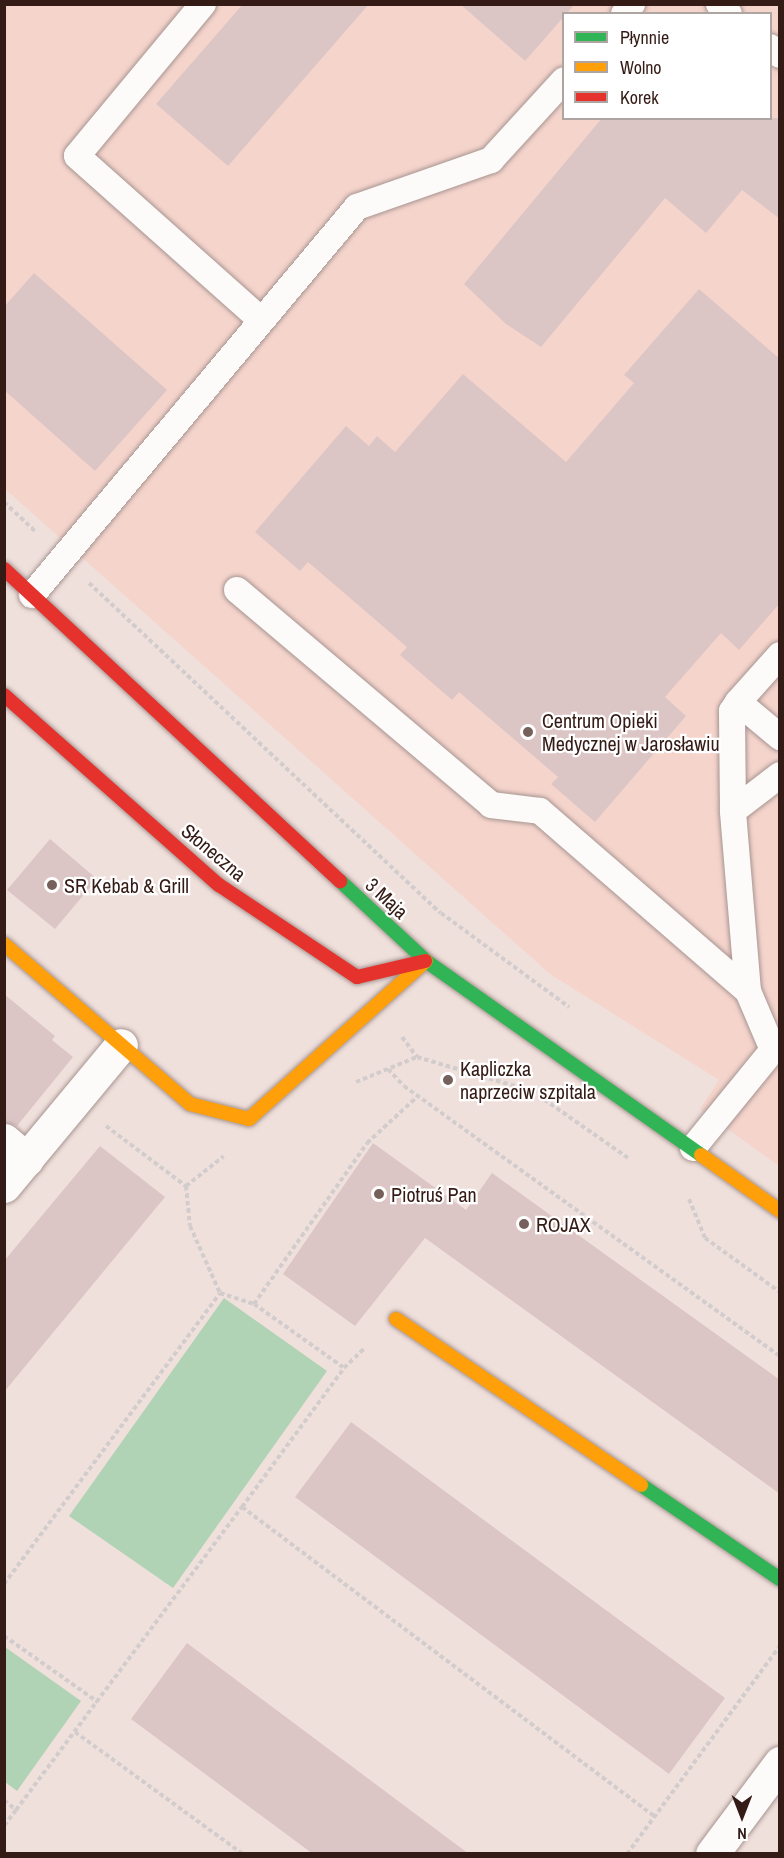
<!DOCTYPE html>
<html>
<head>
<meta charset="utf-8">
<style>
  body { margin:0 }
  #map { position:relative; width:784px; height:1858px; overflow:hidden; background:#f0e0dc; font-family:"Archivo Narrow",sans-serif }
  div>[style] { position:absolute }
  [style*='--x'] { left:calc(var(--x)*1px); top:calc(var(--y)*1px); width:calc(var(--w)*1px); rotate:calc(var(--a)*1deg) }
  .built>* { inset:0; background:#f5d4cc }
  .green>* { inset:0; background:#afd3b4 }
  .building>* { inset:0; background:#dcc6c5 }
  .path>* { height:4px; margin-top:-2px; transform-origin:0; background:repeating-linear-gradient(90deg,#d2cdcc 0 4.5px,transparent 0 7.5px) }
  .roads { filter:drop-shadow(0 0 2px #a79591) drop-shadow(0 0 2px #a79591) }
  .lane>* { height:26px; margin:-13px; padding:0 13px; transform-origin:13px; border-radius:13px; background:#fdfafa }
  .street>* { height:33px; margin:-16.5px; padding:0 16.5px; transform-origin:16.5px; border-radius:16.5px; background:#fdfafa }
  .fast>* { height:14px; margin:-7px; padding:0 7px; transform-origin:7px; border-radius:7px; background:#30b455 }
  .slow>* { height:14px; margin:-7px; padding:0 7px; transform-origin:7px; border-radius:7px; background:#ff9f0a }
  .jam>* { height:14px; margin:-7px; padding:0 7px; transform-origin:7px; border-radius:7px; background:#e5322d }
  .dots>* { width:16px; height:16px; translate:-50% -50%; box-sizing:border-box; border:3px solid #fff; border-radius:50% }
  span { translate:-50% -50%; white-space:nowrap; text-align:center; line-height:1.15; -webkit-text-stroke:4.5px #fff; paint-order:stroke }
  .poi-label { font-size:20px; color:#341b15 }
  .left { translate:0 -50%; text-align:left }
  .street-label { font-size:20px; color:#341b15 }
  .frame { position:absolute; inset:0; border:6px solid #341b15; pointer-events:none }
  .legend { position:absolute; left:562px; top:12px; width:210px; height:108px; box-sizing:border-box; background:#fff; border:2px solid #aea4a1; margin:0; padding:8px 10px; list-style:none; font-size:18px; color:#341b15 }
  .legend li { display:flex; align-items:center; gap:12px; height:30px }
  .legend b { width:30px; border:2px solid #aea4a1 }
  .north { position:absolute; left:712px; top:1786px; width:60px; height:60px; -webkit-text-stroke:4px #fff; paint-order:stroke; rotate:180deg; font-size:16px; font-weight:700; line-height:24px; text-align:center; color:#341b15 }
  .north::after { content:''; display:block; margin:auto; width:21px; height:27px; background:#341b15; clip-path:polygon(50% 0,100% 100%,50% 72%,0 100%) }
</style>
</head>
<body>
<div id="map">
  <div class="built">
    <div style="clip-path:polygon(evenodd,5px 5px,779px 5px,779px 1166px,700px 1109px,719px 1080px,550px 974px,5px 489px,5px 5px,564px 14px,770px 14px,770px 118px,564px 118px,564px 14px)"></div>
  </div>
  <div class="green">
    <div style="clip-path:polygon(224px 1298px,327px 1371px,173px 1588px,69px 1516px)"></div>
    <div style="clip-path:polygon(5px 1647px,81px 1701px,17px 1791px,5px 1782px)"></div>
  </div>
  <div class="building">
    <div style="clip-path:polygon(243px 4px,369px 4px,228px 166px,156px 104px)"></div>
    <div style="clip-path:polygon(460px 4px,575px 4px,525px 61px)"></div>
    <div style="clip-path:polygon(602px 118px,780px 118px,780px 219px,742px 190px,706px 233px,665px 198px,541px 347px,506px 324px,464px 284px)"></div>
    <div style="clip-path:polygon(34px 273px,167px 390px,95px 471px,4px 390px,4px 307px)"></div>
    <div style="clip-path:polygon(699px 289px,780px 359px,780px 603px,739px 650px,721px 633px,665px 697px,686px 716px,595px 822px,551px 784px,558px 777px,459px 692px,452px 700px,400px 655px,407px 647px,308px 562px,300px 571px,255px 532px,346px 426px,369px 446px,377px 436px,395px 452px,463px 374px,566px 462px,634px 383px,624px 375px)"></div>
    <div style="clip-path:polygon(50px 839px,97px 879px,55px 929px,7px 890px)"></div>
    <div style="clip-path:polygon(4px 994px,55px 1036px,52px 1040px,73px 1057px,17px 1126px,4px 1122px)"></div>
    <div style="clip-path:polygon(373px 1143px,466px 1210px,492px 1173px,780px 1380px,780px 1494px,425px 1238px,355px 1326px,283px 1274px)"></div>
    <div style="clip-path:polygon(100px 1146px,165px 1197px,4px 1392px,4px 1261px)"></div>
    <div style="clip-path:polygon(351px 1422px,725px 1698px,669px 1774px,295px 1497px)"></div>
    <div style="clip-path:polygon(187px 1643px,469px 1854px,313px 1854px,131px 1719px)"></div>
  </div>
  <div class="path">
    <div style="--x:4;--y:502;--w:44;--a:43.2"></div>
    <div style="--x:89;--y:583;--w:482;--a:43.2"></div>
    <div style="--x:441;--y:913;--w:159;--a:36.3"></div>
    <div style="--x:402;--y:1037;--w:25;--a:53"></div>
    <div style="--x:417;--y:1057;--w:120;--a:16.5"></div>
    <div style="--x:532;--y:1091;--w:117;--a:34.9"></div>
    <div style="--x:388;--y:1069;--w:23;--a:47"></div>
    <div style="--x:404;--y:1086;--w:463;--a:35.7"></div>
    <div style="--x:356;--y:1082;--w:66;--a:-22.3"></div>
    <div style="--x:106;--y:1126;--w:100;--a:36.9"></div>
    <div style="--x:186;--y:1186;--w:48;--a:-38.3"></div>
    <div style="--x:186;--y:1186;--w:40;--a:84.3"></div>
    <div style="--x:190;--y:1226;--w:73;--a:65.9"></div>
    <div style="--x:689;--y:1199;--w:42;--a:67.7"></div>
    <div style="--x:705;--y:1238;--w:92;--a:35.8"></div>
    <div style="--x:254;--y:1304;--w:197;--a:-54.9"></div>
    <div style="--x:367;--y:1143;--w:71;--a:-42.7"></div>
    <div style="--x:242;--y:1507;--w:172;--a:-53.7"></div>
    <div style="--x:344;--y:1368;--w:30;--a:-44"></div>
    <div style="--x:4;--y:1584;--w:362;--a:-53.4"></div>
    <div style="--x:220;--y:1293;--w:36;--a:18"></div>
    <div style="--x:254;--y:1304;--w:110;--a:35.4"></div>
    <div style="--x:4;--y:1636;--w:115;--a:35.1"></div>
    <div style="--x:75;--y:1732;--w:208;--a:36"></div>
    <div style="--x:4;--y:1800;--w:16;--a:40"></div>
    <div style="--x:16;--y:1810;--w:20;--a:127"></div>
    <div style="--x:16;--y:1810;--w:378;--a:-53.3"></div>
    <div style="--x:242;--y:1507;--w:515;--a:36.87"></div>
    <div style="--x:627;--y:1854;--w:258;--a:-53.7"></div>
  </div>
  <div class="roads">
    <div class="lane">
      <div style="--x:203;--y:4;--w:197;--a:129.7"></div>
      <div style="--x:77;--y:156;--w:245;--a:41.7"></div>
      <div style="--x:719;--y:4;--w:14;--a:45"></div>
      <div style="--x:624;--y:14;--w:13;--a:-51"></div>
      <div style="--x:770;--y:47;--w:13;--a:39"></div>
      <div style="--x:237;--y:590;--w:333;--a:40.2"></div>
      <div style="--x:491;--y:805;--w:49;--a:7"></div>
      <div style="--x:540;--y:811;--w:275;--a:40.9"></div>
      <div style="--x:32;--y:595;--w:506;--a:-50.05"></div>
      <div style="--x:357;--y:207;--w:142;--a:-19.3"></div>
      <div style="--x:491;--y:160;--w:108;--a:-47.6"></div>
      <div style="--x:780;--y:655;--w:63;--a:131.8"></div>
      <div style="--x:738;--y:702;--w:55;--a:39.8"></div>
      <div style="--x:733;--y:811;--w:100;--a:-90.6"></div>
      <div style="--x:732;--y:711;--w:11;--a:-56"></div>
      <div style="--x:773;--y:1050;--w:64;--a:-113"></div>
      <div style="--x:748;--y:991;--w:181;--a:-94.8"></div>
      <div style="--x:733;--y:811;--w:59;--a:-37.5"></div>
      <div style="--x:693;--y:1148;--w:127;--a:-50.8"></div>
      <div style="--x:773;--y:1050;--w:7;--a:-16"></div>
    </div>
    <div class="street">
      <div style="--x:4;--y:1140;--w:30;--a:40"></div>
      <div style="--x:4;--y:1186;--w:183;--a:-50.3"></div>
      <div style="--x:712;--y:1854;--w:114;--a:-53.2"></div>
    </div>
    <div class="fast">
      <div style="--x:340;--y:881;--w:117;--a:42.9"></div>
      <div style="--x:426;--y:961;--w:337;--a:35.2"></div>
      <div style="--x:641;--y:1485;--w:168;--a:34.1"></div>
    </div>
    <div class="slow">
      <div style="--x:4;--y:944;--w:245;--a:40.7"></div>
      <div style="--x:190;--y:1104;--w:61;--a:14.3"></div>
      <div style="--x:249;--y:1119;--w:237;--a:-41.8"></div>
      <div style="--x:701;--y:1155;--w:97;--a:35.3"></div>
      <div style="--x:396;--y:1319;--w:296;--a:34.1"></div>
    </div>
    <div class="jam">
      <div style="--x:4;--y:569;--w:459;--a:42.9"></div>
      <div style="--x:4;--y:695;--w:287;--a:41.5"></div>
      <div style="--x:219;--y:885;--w:166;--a:33.7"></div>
      <div style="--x:357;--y:977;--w:70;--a:-13.2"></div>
    </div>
  </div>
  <div class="dots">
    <div style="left:528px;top:732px;background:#76605b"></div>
    <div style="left:52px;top:885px;background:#76605b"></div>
    <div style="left:448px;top:1080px;background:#76605b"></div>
    <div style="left:379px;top:1194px;background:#76605b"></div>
    <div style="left:524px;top:1224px;background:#76605b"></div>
  </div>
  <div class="poi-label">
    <span class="left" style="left:542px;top:732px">Centrum Opieki<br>Medycznej w Jarosławiu</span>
    <span class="left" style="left:64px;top:885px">SR Kebab &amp; Grill</span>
    <span class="left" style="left:460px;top:1080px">Kapliczka<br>naprzeciw szpitala</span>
    <span class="left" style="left:391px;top:1194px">Piotruś Pan</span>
    <span class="left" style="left:536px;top:1224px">ROJAX</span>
  </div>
  <div class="street-label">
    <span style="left:214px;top:852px;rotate:40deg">Słoneczna</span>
    <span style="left:387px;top:898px;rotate:43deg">3 Maja</span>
  </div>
  <div class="frame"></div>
  <ul class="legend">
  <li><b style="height:8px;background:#30b455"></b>Płynnie</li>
  <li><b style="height:8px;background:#ff9f0a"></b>Wolno</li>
  <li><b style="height:8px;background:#e5322d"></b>Korek</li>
  </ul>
  <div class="north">N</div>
</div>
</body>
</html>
